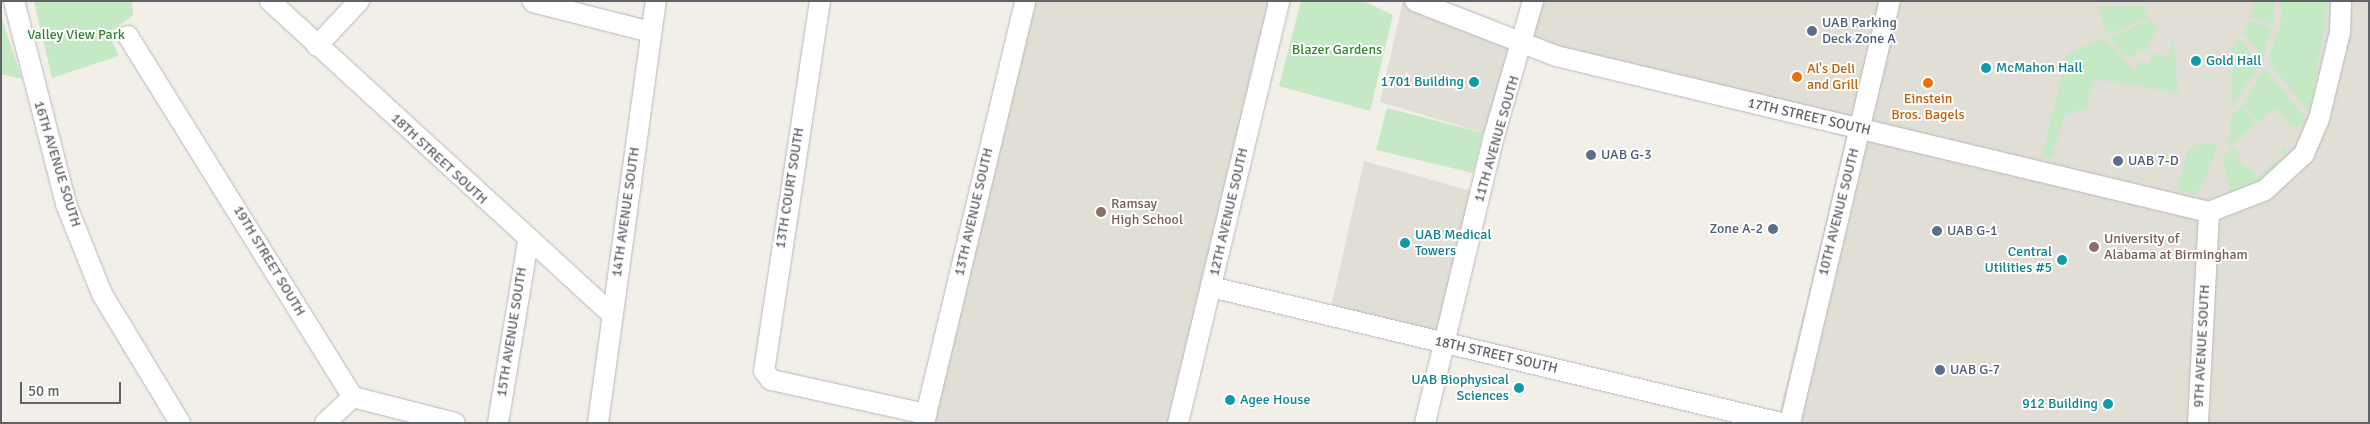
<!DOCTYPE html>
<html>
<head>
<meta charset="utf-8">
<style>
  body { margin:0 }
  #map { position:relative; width:2370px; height:424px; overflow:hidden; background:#f1efe8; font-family:Signika,sans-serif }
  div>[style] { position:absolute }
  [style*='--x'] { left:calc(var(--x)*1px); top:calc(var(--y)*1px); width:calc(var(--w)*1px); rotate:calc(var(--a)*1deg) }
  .education>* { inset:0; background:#e1ded6 }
  .green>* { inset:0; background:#c5e8c5 }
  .roads { filter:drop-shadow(0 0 1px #b5b8bc) drop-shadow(0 0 1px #b5b8bc) }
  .minor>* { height:20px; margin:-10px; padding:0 10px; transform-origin:10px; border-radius:10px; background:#fff }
  .dots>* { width:14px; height:14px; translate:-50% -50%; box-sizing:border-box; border:2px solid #fff; border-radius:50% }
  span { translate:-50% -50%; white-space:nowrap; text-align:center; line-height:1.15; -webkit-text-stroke:4px #fff; paint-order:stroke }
  .service-label { font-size:14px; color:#4e5e75 }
  .left { translate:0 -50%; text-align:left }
  .right { translate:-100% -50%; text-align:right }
  .park-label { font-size:14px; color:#348238 }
  .culture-label { font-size:14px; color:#0d838f }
  .food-label { font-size:14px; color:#c56008 }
  .street-label { font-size:14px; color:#5f6368 }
  .education-label { font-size:14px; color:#785e54 }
  .frame { position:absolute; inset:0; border:2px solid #5f6368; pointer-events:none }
  .scale { position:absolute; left:20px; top:382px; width:101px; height:22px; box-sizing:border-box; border:2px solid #5f6368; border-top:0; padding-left:6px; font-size:15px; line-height:18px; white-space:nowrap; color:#5f6368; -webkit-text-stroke:4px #fff; paint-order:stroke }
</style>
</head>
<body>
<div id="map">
  <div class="education">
    <div style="clip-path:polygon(1025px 1px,1279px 1px,1178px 423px,924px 423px)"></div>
    <div style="clip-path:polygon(1403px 1px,1415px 1px,1509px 40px,1527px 1px,2369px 1px,2369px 423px,1777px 423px,1846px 137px,1522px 45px,1444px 343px,1329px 316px,1364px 161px,1472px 191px,1494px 136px,1380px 102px)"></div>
  </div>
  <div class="green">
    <div style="clip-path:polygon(34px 1px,132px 1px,133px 15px,109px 34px,119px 56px,52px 78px)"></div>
    <div style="clip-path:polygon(1301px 1px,1363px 1px,1393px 15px,1370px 111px,1279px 86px)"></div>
    <div style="clip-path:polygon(2255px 1px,2274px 1px,2273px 25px,2251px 17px)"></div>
    <div style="clip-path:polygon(2281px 1px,2328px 1px,2310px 113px,2268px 62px,2281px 22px)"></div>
    <div style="clip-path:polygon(2145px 6px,2149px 18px,2107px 35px,2099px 7px)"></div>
    <div style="clip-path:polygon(1px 16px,22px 79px,1px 74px)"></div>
    <div style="clip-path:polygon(2150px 20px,2159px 29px,2145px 52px,2140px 49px,2133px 58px,2123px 55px,2110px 37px)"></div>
    <div style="clip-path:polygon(2250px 20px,2271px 29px,2263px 57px,2243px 33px)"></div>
    <div style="clip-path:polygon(2174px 37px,2178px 93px,2094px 79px,2087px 108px,2064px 115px,2052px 158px,2042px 155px,2067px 54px,2105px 38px,2134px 71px,2140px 61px,2149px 64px,2153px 53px,2168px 57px)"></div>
    <div style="clip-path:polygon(2238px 37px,2260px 64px,2232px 107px,2231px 49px)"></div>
    <div style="clip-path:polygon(2265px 69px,2305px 117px,2301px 126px,2292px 127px,2275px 108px,2258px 123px,2243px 104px)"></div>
    <div style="clip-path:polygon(2241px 106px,2256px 124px,2228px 148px,2231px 116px)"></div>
    <div style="clip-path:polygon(1387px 108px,1483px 133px,1473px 173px,1376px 150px)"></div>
    <div style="clip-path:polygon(2199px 143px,2217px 144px,2209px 170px,2196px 195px,2177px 190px,2188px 150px)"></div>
    <div style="clip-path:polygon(2234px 147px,2241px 156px,2237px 160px,2258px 176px,2285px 155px,2280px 150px,2285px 147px,2290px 155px,2263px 181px,2230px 193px,2222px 157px)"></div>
  </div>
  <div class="roads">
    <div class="minor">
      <div style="--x:14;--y:1;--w:210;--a:75.6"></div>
      <div style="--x:66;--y:204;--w:97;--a:68.2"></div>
      <div style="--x:102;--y:294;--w:151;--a:58.8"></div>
      <div style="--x:270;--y:1;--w:463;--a:42.5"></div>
      <div style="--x:820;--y:1;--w:374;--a:98.6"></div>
      <div style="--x:764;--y:371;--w:11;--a:52"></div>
      <div style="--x:771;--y:380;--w:159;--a:12.4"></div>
      <div style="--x:1415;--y:1;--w:151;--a:21.3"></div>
      <div style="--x:1556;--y:56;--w:671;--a:13.44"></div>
      <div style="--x:533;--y:2;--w:122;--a:14.3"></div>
      <div style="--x:128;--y:36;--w:425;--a:58.1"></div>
      <div style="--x:353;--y:397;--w:105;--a:14.3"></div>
      <div style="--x:317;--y:46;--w:62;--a:-47"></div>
      <div style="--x:2209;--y:212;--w:60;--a:-21.4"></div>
      <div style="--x:2265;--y:190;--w:53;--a:-42.7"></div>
      <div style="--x:2304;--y:154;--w:38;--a:-67"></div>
      <div style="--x:2319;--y:119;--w:89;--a:-76.4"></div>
      <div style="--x:2340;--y:32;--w:31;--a:-88"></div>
      <div style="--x:1211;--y:287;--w:586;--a:13.42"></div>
      <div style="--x:325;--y:423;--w:38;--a:-43"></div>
      <div style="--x:498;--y:423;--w:183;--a:-80.6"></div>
      <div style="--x:598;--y:423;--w:426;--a:-82.2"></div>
      <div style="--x:924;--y:423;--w:434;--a:-76.5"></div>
      <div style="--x:1178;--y:423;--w:434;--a:-76.5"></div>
      <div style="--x:1425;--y:423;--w:295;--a:-76.5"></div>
      <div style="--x:1494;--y:136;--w:141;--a:-73.9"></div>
      <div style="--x:1790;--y:423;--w:434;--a:-76.7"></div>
      <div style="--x:2198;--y:423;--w:211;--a:-87"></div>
    </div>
  </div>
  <div class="dots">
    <div style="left:1812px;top:31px;background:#5c6f8a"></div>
    <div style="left:2196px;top:61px;background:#0f9aa8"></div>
    <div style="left:1986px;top:68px;background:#0f9aa8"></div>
    <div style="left:1797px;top:77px;background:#e8710a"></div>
    <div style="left:1474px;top:82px;background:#0f9aa8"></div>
    <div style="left:1928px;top:83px;background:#e8710a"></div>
    <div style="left:1591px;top:155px;background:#5c6f8a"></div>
    <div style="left:2118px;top:161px;background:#5c6f8a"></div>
    <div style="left:1101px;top:212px;background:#8d6e63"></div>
    <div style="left:1773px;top:229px;background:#5c6f8a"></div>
    <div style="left:1937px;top:231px;background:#5c6f8a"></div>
    <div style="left:1405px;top:243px;background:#0f9aa8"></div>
    <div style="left:2094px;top:247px;background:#8d6e63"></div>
    <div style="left:2062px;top:260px;background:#0f9aa8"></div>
    <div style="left:1940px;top:370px;background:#5c6f8a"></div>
    <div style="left:1519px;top:388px;background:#0f9aa8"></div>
    <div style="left:1230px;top:400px;background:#0f9aa8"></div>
    <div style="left:2108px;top:404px;background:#0f9aa8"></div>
  </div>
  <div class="service-label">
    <span class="left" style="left:1822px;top:31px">UAB Parking<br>Deck Zone A</span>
    <span class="left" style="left:1601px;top:155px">UAB G-3</span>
    <span class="left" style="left:2128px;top:161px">UAB 7-D</span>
    <span class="right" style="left:1763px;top:229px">Zone A-2</span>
    <span class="left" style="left:1947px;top:231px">UAB G-1</span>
    <span class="left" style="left:1950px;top:370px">UAB G-7</span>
  </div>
  <div class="park-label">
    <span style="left:76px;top:35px">Valley View Park</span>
    <span style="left:1337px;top:50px">Blazer Gardens</span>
  </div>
  <div class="culture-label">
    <span class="left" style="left:2206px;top:61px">Gold Hall</span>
    <span class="left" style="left:1996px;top:68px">McMahon Hall</span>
    <span class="right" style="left:1464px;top:82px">1701 Building</span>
    <span class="left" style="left:1415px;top:243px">UAB Medical<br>Towers</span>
    <span class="right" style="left:2052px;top:260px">Central<br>Utilities #5</span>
    <span class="right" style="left:1509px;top:388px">UAB Biophysical<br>Sciences</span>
    <span class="left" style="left:1240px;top:400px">Agee House</span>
    <span class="right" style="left:2098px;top:404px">912 Building</span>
  </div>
  <div class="food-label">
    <span class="left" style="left:1807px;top:77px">Al's Deli<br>and Grill</span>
    <span style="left:1928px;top:107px">Einstein<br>Bros. Bagels</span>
  </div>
  <div class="street-label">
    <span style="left:1809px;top:117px;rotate:13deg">17TH STREET SOUTH</span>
    <span style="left:1497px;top:139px;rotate:-74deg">11TH AVENUE SOUTH</span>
    <span style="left:439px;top:159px;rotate:43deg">18TH STREET SOUTH</span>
    <span style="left:57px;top:164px;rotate:73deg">16TH AVENUE SOUTH</span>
    <span style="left:790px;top:188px;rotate:-81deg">13TH COURT SOUTH</span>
    <span style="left:626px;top:212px;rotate:-82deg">14TH AVENUE SOUTH</span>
    <span style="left:974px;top:212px;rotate:-77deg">13TH AVENUE SOUTH</span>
    <span style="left:1229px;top:212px;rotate:-77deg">12TH AVENUE SOUTH</span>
    <span style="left:1839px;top:212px;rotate:-76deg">10TH AVENUE SOUTH</span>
    <span style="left:269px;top:261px;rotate:59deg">19TH STREET SOUTH</span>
    <span style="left:512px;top:332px;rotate:-81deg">15TH AVENUE SOUTH</span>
    <span style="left:2202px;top:346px;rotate:-87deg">9TH AVENUE SOUTH</span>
    <span style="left:1496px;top:355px;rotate:13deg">18TH STREET SOUTH</span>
  </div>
  <div class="education-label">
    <span class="left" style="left:1111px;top:212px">Ramsay<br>High School</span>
    <span class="left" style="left:2104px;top:247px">University of<br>Alabama at Birmingham</span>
  </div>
  <div class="frame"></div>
  <div class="scale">50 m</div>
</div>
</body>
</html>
